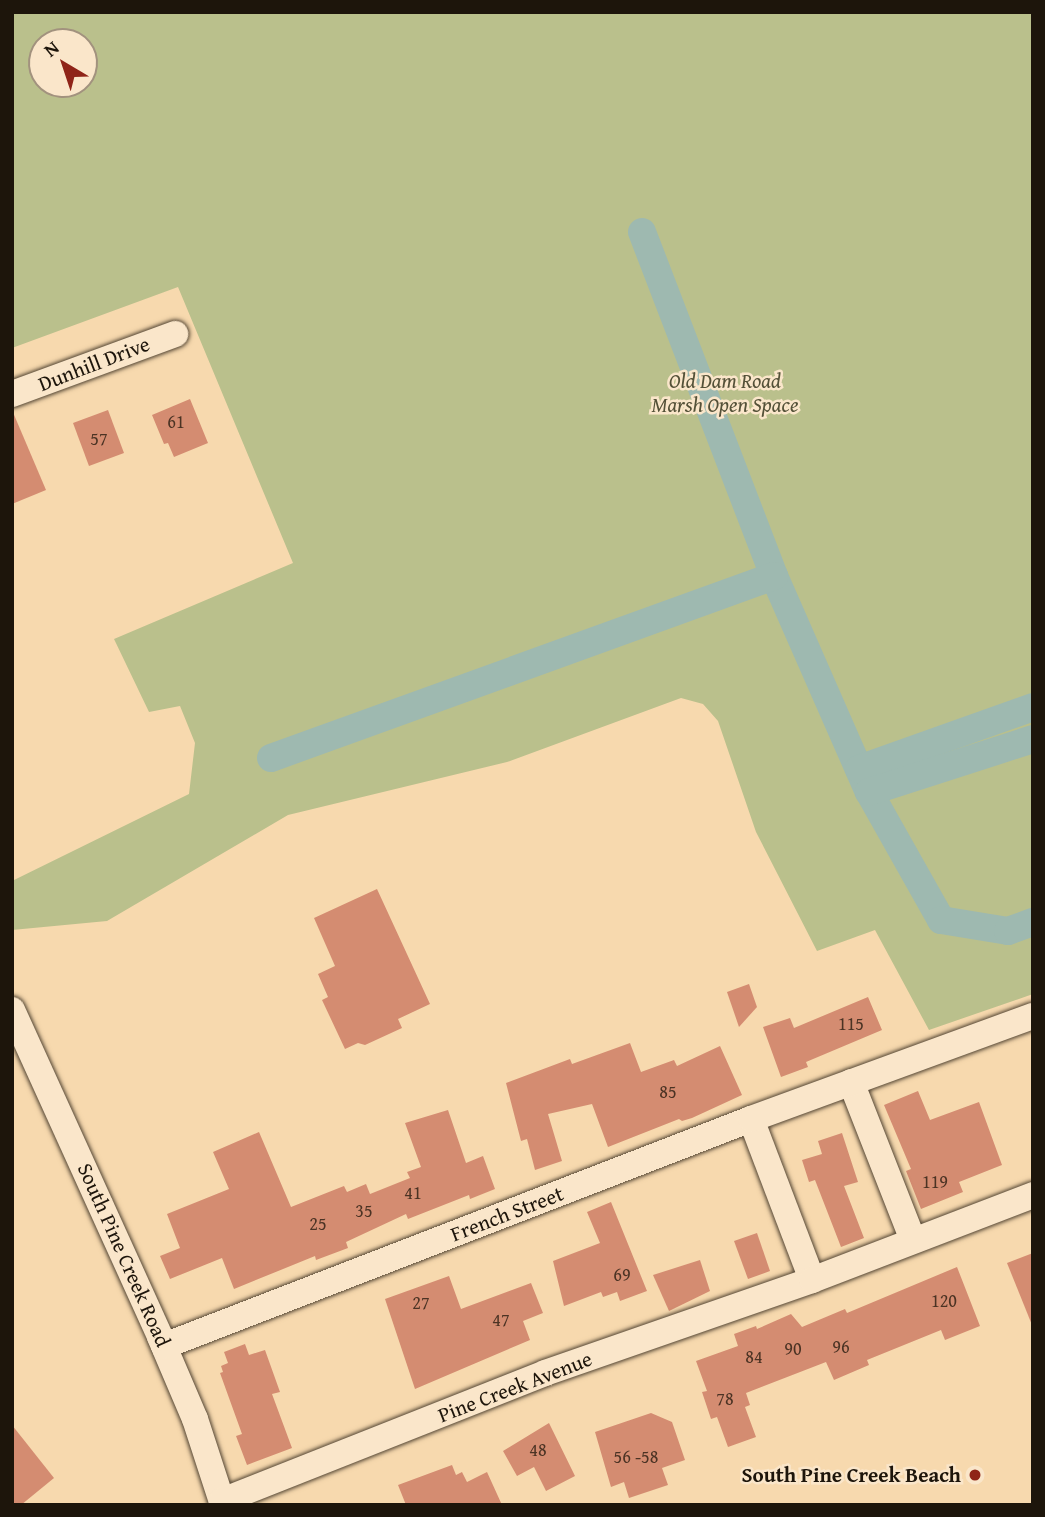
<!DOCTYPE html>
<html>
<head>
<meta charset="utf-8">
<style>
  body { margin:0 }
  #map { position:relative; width:1045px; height:1517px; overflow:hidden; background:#f7d9ae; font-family:"Gentium Book Plus",serif }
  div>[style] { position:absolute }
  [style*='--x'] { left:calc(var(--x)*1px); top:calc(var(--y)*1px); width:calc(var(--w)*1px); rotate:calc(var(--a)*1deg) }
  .green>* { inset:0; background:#bac08c }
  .canal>* { height:28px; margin:-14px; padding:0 14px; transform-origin:14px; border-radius:14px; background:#9eb9b0 }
  .building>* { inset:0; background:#d48c71 }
  .roads { filter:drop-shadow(0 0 2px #544634) drop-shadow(0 0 2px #544634) }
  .minor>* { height:26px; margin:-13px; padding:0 13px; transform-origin:13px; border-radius:13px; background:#fae6ca }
  .dots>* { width:19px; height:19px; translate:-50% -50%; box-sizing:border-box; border:4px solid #fae6ca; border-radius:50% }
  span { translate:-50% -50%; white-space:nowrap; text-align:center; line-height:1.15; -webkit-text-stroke:5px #fae6ca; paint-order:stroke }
  .number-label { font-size:18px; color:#4b3324 }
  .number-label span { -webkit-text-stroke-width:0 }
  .street-label { font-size:21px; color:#1d150b }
  .park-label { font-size:21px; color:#545138; font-style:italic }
  .poi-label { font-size:21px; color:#1d150b; font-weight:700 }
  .right { translate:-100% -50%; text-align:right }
  .frame { position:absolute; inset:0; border:14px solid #1d150b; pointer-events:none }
  .north { position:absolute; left:28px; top:28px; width:70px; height:70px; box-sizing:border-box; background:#fae6ca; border:2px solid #a2927e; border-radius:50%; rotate:321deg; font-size:19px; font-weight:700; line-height:28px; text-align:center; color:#1d150b }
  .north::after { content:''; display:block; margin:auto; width:24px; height:32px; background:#8f2418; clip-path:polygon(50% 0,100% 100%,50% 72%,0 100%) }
</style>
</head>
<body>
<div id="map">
  <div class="green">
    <div style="clip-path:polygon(evenodd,12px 12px,1033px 12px,1033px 994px,929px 1030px,875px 930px,817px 951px,756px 832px,718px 721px,703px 704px,681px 698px,507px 762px,288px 815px,107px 921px,12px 930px,12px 881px,189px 794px,195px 743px,180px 706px,149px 712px,114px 639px,293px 563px,178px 287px,12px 348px,12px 12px,42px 42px,84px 42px,84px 84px,42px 84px,42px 42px)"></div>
  </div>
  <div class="canal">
    <div style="--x:642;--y:232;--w:368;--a:69"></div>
    <div style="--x:774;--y:576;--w:236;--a:66.3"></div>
    <div style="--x:869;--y:792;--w:147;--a:60.6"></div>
    <div style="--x:941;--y:920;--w:68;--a:9.3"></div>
    <div style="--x:1008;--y:931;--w:27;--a:-20"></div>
    <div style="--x:271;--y:758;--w:535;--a:-19.89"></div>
    <div style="--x:859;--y:769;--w:185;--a:-19.6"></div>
    <div style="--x:869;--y:792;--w:172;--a:-17.9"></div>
  </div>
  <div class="building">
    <div style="clip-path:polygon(190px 399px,208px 443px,174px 457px,168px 443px,164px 444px,152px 415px)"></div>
    <div style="clip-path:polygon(12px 410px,46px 490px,12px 504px)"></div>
    <div style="clip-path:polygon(108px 410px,124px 453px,89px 466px,73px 423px)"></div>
    <div style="clip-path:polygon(377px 889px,430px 1004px,398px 1019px,402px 1028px,365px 1045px,358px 1043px,345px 1049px,322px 1000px,328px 997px,318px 974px,335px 966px,314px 918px)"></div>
    <div style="clip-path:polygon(749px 984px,757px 1007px,739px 1027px,727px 992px)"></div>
    <div style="clip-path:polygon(868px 997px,882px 1030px,806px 1062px,808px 1067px,781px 1077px,763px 1027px,790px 1018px,794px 1028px)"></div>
    <div style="clip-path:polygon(630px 1043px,641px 1072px,674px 1060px,677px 1066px,720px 1046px,742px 1095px,692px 1118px,682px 1121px,679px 1119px,608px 1147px,592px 1104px,548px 1114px,562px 1161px,535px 1170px,527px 1139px,521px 1141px,506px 1083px,570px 1059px,572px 1064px)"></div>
    <div style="clip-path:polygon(918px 1091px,930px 1120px,979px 1102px,1002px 1165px,959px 1182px,963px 1192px,921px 1209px,906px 1171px,911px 1169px,884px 1105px)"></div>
    <div style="clip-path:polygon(448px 1110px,466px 1163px,483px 1156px,495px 1189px,470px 1199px,469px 1195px,408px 1219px,406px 1214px,346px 1242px,348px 1248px,316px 1260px,315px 1256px,234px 1289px,222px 1258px,170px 1279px,160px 1256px,180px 1248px,167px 1214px,229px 1189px,213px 1152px,259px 1132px,291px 1207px,344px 1186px,347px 1192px,366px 1184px,370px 1194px,410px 1178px,407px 1172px,421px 1167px,405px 1123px)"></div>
    <div style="clip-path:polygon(842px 1133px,858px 1182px,844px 1186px,864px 1238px,841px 1247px,815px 1180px,809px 1182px,802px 1160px,822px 1154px,818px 1141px)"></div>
    <div style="clip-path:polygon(611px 1202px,647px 1291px,620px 1301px,617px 1292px,603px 1297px,601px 1292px,564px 1306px,553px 1261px,600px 1243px,587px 1212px)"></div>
    <div style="clip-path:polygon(757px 1233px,770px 1271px,748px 1279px,734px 1241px)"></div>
    <div style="clip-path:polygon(1033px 1253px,1033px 1325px,1032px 1325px,1007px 1263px)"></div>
    <div style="clip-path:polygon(700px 1260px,710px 1291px,669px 1311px,653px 1275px)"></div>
    <div style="clip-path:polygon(957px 1267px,980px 1326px,945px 1340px,941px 1330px,867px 1360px,869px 1365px,834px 1380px,826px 1362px,746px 1393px,750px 1405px,745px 1407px,756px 1437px,728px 1447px,717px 1417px,711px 1419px,702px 1392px,707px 1391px,696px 1361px,738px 1346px,734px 1334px,756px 1326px,757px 1329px,791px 1314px,802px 1327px,845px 1309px,847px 1313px)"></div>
    <div style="clip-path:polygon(449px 1276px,461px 1309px,531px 1283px,543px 1313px,523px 1321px,530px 1340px,415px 1389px,385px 1299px)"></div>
    <div style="clip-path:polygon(245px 1344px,249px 1355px,265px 1350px,280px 1392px,272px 1394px,292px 1448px,247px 1465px,236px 1436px,242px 1434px,220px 1373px,223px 1372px,221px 1366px,228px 1363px,224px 1352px)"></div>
    <div style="clip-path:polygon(651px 1413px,672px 1422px,685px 1460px,662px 1468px,668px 1485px,629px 1498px,624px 1482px,611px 1487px,595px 1432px)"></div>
    <div style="clip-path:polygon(549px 1423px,575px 1476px,546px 1491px,534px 1467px,517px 1476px,503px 1451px)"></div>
    <div style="clip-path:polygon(12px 1425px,54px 1478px,21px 1505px,12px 1505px)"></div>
    <div style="clip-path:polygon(452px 1465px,456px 1475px,462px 1472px,467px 1482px,487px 1472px,502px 1505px,406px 1505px,398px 1485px)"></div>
  </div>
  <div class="roads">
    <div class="minor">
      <div style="--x:12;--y:394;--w:174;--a:-20.2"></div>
      <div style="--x:12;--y:1010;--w:359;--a:65.6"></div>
      <div style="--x:160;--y:1337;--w:89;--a:66.9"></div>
      <div style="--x:195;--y:1419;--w:90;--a:72"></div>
      <div style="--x:851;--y:1082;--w:170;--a:68.6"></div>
      <div style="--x:751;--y:1119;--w:172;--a:69.2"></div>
      <div style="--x:164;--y:1346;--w:629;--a:-21.14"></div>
      <div style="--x:751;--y:1119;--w:300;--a:-20.1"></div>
      <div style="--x:222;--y:1501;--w:347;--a:-21.6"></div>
      <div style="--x:545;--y:1373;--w:283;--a:-19.2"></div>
      <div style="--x:812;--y:1280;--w:237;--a:-21"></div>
    </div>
  </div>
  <div class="dots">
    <div style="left:975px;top:1475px;background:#8f2418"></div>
  </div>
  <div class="number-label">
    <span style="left:176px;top:422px">61</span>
    <span style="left:99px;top:439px">57</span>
    <span style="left:851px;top:1024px">115</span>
    <span style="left:668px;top:1092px">85</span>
    <span style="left:935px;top:1182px">119</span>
    <span style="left:413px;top:1193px">41</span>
    <span style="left:364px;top:1211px">35</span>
    <span style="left:318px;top:1224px">25</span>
    <span style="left:622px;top:1275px">69</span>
    <span style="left:944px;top:1301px">120</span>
    <span style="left:421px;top:1303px">27</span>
    <span style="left:501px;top:1320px">47</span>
    <span style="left:841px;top:1347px">96</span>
    <span style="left:793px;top:1349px">90</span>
    <span style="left:754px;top:1357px">84</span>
    <span style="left:725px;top:1399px">78</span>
    <span style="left:538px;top:1450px">48</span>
    <span style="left:636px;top:1457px">56 -58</span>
  </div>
  <div class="street-label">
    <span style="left:94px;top:364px;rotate:-21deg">Dunhill Drive</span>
    <span style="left:507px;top:1214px;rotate:-21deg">French Street</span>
    <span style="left:124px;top:1255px;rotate:66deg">South Pine Creek Road</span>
    <span style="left:515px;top:1387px;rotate:-21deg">Pine Creek Avenue</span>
  </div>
  <div class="park-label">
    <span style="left:725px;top:393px">Old Dam Road<br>Marsh Open Space</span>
  </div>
  <div class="poi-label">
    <span class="right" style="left:961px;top:1475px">South Pine Creek Beach</span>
  </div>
  <div class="frame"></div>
  <div class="north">N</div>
</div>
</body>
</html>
